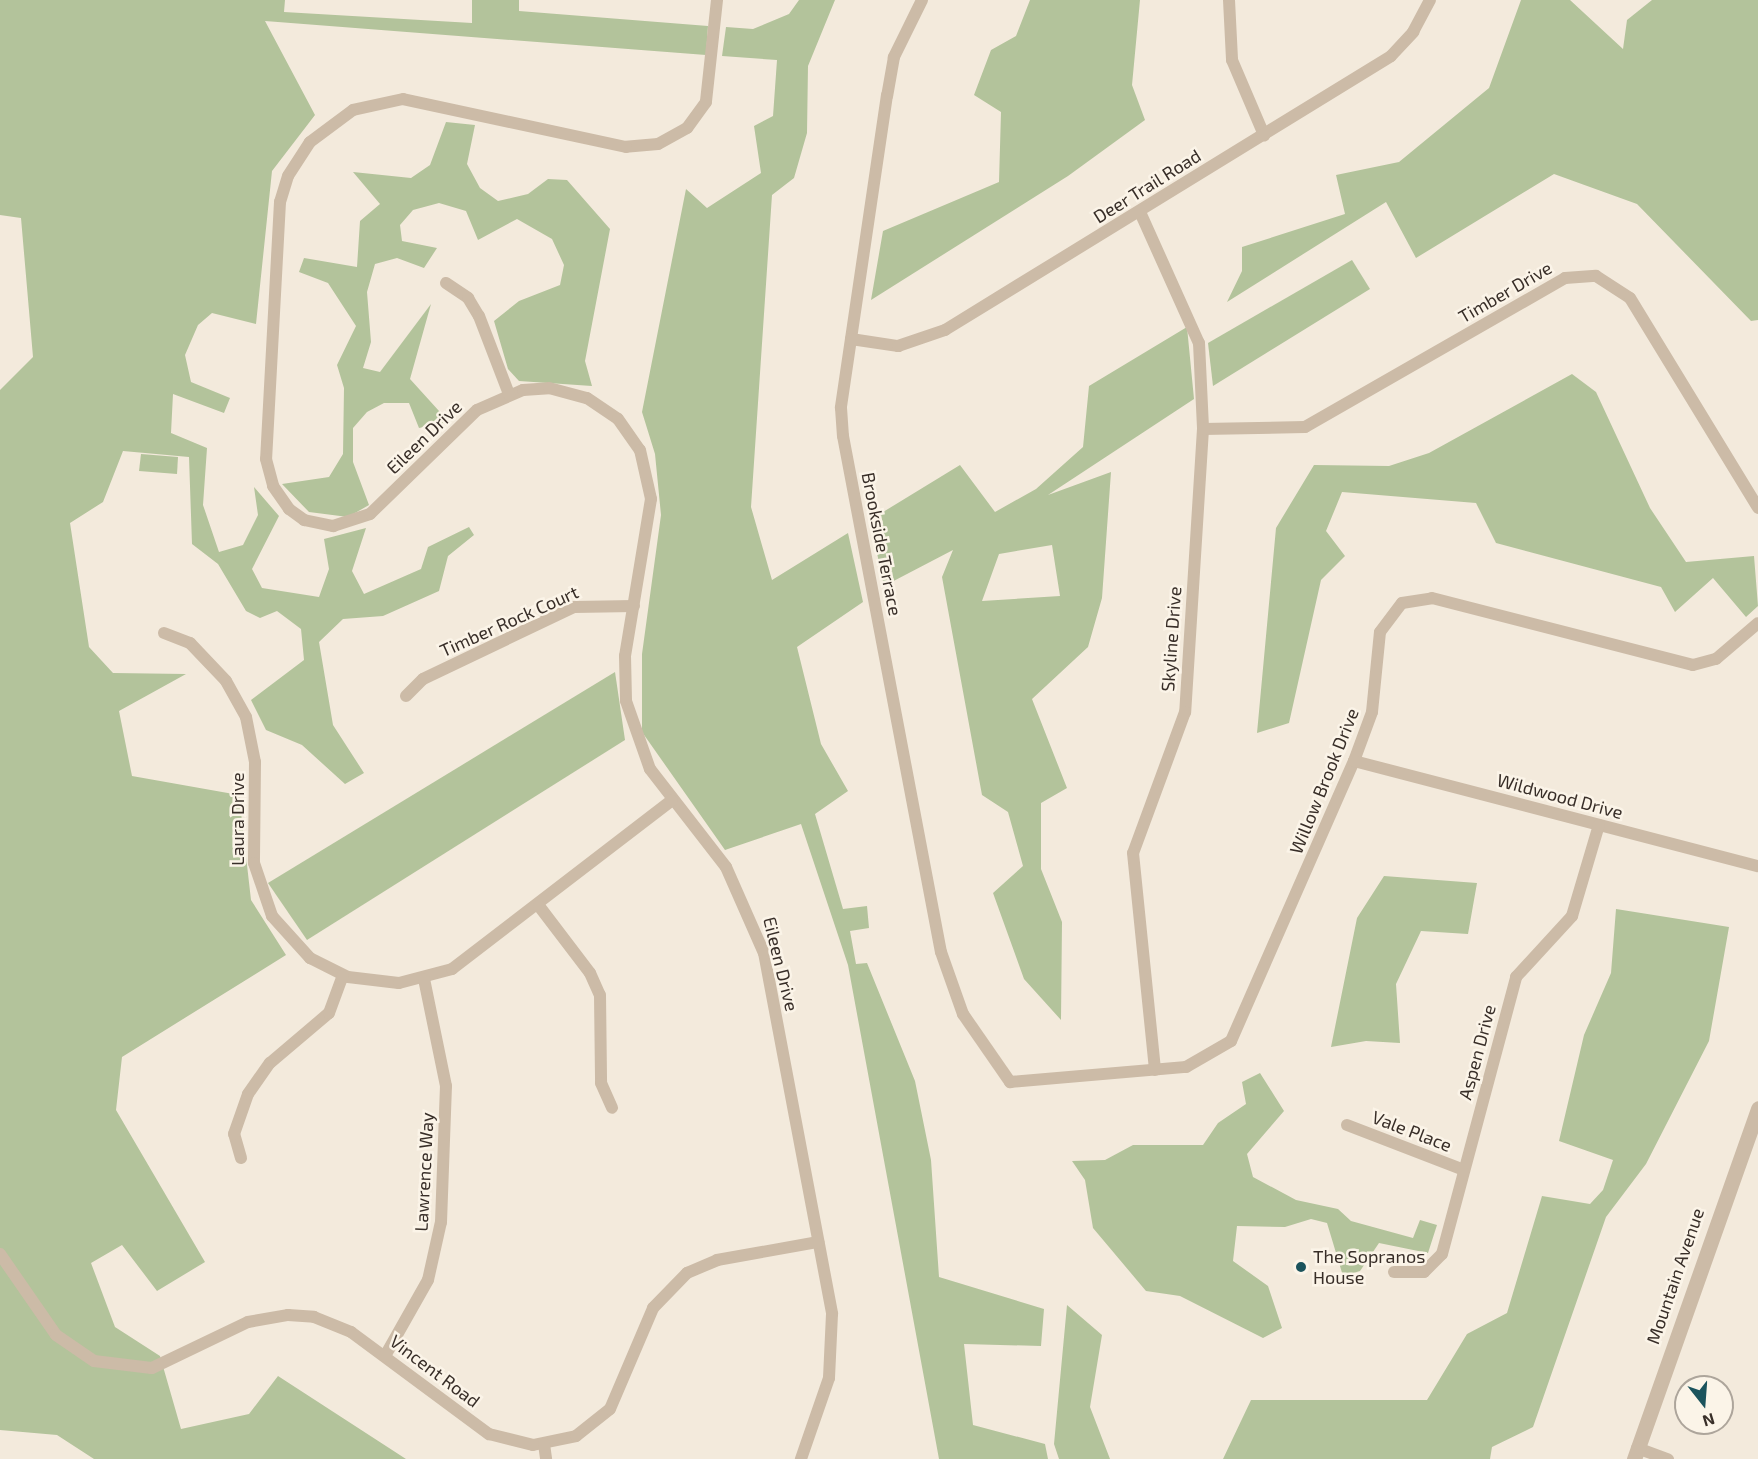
<!DOCTYPE html>
<html>
<head>
<meta charset="utf-8">
<style>
  body { margin:0 }
  #map { position:relative; width:1758px; height:1459px; overflow:hidden; background:#f3eadc; font-family:"Exo 2",sans-serif }
  div>[style] { position:absolute }
  [style*='--x'] { left:calc(var(--x)*1px); top:calc(var(--y)*1px); width:calc(var(--w)*1px); rotate:calc(var(--a)*1deg) }
  .green>* { inset:0; background:#b3c39b }
  .minor>* { height:12px; margin:-6px; padding:0 6px; transform-origin:6px; border-radius:6px; background:#ccbba7 }
  .tertiary>* { height:15px; margin:-7.5px; padding:0 7.5px; transform-origin:7.5px; border-radius:7.5px; background:#ccbba7 }
  .dots>* { width:16px; height:16px; translate:-50% -50%; box-sizing:border-box; border:3px solid #fbf4e8; border-radius:50% }
  span { translate:-50% -50%; white-space:nowrap; text-align:center; line-height:1.15; -webkit-text-stroke:5px #fbf4e8; paint-order:stroke }
  .street-label { font-size:18px; color:#382e28 }
  .poi-label { font-size:18px; color:#382e28 }
  .left { translate:0 -50%; text-align:left }
  .north { position:absolute; left:1674px; top:1375px; width:60px; height:60px; box-sizing:border-box; background:#fbf4e8; border:2px solid #ada59b; border-radius:50%; rotate:163deg; font-size:16px; font-weight:700; line-height:24px; text-align:center; color:#382e28 }
  .north::after { content:''; display:block; margin:auto; width:21px; height:27px; background:#1b535c; clip-path:polygon(50% 0,100% 100%,50% 72%,0 100%) }
</style>
</head>
<body>
<div id="map">
  <div class="green">
    <div style="clip-path:polygon(0 0,285px 0,284px 12px,472px 23px,472px 0,519px 0,519px 11px,708px 26px,706px 55px,265px 21px,315px 115px,272px 171px,256px 324px,212px 313px,198px 325px,185px 355px,191px 382px,230px 398px,224px 413px,173px 394px,171px 433px,207px 448px,203px 505px,219px 552px,243px 545px,258px 515px,254px 487px,279px 516px,252px 569px,262px 588px,319px 597px,329px 569px,324px 539px,366px 528px,352px 571px,364px 594px,421px 569px,428px 547px,469px 527px,474px 535px,448px 556px,439px 591px,383px 616px,343px 619px,319px 642px,333px 725px,364px 773px,345px 784px,302px 745px,266px 730px,251px 700px,304px 660px,301px 629px,277px 611px,260px 618px,246px 611px,218px 564px,192px 544px,189px 457px,123px 451px,103px 502px,70px 523px,89px 647px,113px 673px,186px 674px,119px 711px,132px 776px,239px 795px,251px 900px,286px 955px,122px 1057px,116px 1110px,205px 1262px,157px 1291px,122px 1245px,91px 1263px,115px 1327px,160px 1356px,181px 1429px,249px 1414px,278px 1376px,406px 1459px,94px 1459px,57px 1435px,0 1430px,0 390px,33px 357px,21px 218px,0 215px)"></div>
    <div style="clip-path:polygon(799px 0,835px 0,808px 66px,807px 133px,794px 178px,772px 195px,751px 507px,772px 580px,848px 533px,863px 602px,797px 647px,821px 744px,848px 791px,815px 814px,843px 909px,867px 906px,869px 928px,850px 931px,856px 964px,867px 963px,915px 1081px,931px 1160px,939px 1277px,1044px 1309px,1041px 1346px,964px 1344px,973px 1425px,1045px 1444px,1048px 1459px,939px 1459px,848px 965px,801px 824px,725px 850px,642px 732px,642px 654px,661px 515px,655px 454px,642px 412px,686px 189px,707px 208px,761px 173px,754px 126px,773px 116px,777px 60px,722px 56px,726px 27px,753px 29px,789px 14px)"></div>
    <div style="clip-path:polygon(1030px 0,1140px 0,1132px 85px,1145px 120px,1068px 176px,871px 300px,883px 231px,999px 182px,1001px 112px,974px 95px,991px 50px,1016px 36px)"></div>
    <div style="clip-path:polygon(1521px 0,1570px 0,1623px 49px,1627px 20px,1652px 0,1758px 0,1758px 320px,1751px 321px,1637px 204px,1554px 174px,1416px 258px,1386px 202px,1227px 302px,1242px 271px,1242px 247px,1345px 214px,1336px 175px,1399px 162px,1489px 88px)"></div>
    <div style="clip-path:polygon(446px 122px,475px 125px,467px 164px,480px 188px,498px 201px,528px 194px,548px 179px,567px 180px,610px 229px,585px 361px,592px 386px,519px 381px,508px 369px,494px 321px,519px 301px,560px 285px,564px 265px,552px 239px,517px 219px,478px 240px,466px 211px,439px 203px,413px 210px,400px 225px,402px 241px,437px 248px,424px 268px,397px 258px,375px 264px,367px 292px,371px 342px,363px 368px,380px 372px,431px 304px,410px 379px,449px 422px,419px 428px,409px 403px,384px 403px,367px 412px,353px 428px,353px 462px,369px 505px,348px 517px,309px 512px,282px 484px,329px 477px,343px 454px,344px 388px,337px 365px,356px 326px,328px 283px,299px 272px,304px 258px,357px 267px,360px 221px,380px 204px,353px 172px,411px 178px,430px 165px)"></div>
    <div style="clip-path:polygon(1352px 260px,1370px 289px,1213px 386px,1208px 343px)"></div>
    <div style="clip-path:polygon(evenodd,1187px 327px,1194px 399px,1048px 495px,1111px 472px,1102px 598px,1088px 647px,1032px 699px,1067px 788px,1041px 803px,1041px 869px,1062px 922px,1061px 1020px,1024px 979px,993px 893px,1023px 866px,1008px 812px,982px 795px,942px 577px,953px 550px,884px 586px,870px 520px,960px 465px,995px 512px,1036px 489px,1083px 447px,1089px 386px,1187px 327px,1052px 545px,1060px 596px,982px 601px,999px 554px,1052px 545px)"></div>
    <div style="clip-path:polygon(1572px 374px,1596px 392px,1650px 508px,1686px 562px,1754px 556px,1758px 606px,1746px 617px,1713px 578px,1675px 612px,1661px 587px,1496px 543px,1476px 503px,1342px 492px,1326px 531px,1345px 556px,1321px 580px,1289px 723px,1257px 733px,1276px 528px,1314px 465px,1389px 466px,1429px 453px)"></div>
    <div style="clip-path:polygon(141px 454px,178px 457px,177px 474px,139px 471px)"></div>
    <div style="clip-path:polygon(615px 672px,625px 740px,307px 940px,268px 883px)"></div>
    <div style="clip-path:polygon(1384px 876px,1477px 883px,1468px 934px,1421px 931px,1396px 984px,1400px 1043px,1366px 1041px,1331px 1047px,1357px 918px)"></div>
    <div style="clip-path:polygon(1616px 909px,1729px 927px,1709px 1041px,1646px 1164px,1606px 1217px,1533px 1427px,1492px 1447px,1490px 1459px,1223px 1459px,1251px 1400px,1427px 1400px,1467px 1334px,1507px 1313px,1542px 1196px,1590px 1204px,1603px 1190px,1613px 1160px,1559px 1141px,1584px 1035px,1611px 973px)"></div>
    <div style="clip-path:polygon(1260px 1073px,1284px 1111px,1247px 1154px,1253px 1177px,1296px 1200px,1338px 1209px,1351px 1221px,1413px 1238px,1420px 1220px,1437px 1225px,1428px 1253px,1379px 1243px,1360px 1271px,1343px 1276px,1327px 1223px,1311px 1219px,1285px 1227px,1237px 1226px,1233px 1261px,1268px 1286px,1282px 1328px,1263px 1338px,1180px 1296px,1146px 1291px,1093px 1228px,1085px 1180px,1072px 1161px,1105px 1160px,1133px 1145px,1203px 1145px,1218px 1123px,1246px 1104px,1242px 1082px)"></div>
    <div style="clip-path:polygon(1067px 1305px,1102px 1335px,1090px 1407px,1110px 1459px,1059px 1459px,1054px 1444px)"></div>
  </div>
  <div class="minor">
    <div style="--x:717;--y:0;--w:103;--a:96.2"></div>
    <div style="--x:706;--y:102;--w:32;--a:126"></div>
    <div style="--x:687;--y:128;--w:33;--a:151"></div>
    <div style="--x:658;--y:144;--w:32;--a:175"></div>
    <div style="--x:626;--y:147;--w:228;--a:-167.9"></div>
    <div style="--x:403;--y:99;--w:51;--a:167.6"></div>
    <div style="--x:353;--y:110;--w:54;--a:143.3"></div>
    <div style="--x:310;--y:142;--w:40;--a:122.9"></div>
    <div style="--x:288;--y:176;--w:27;--a:107"></div>
    <div style="--x:280;--y:202;--w:257;--a:93.1"></div>
    <div style="--x:266;--y:459;--w:28;--a:75"></div>
    <div style="--x:273;--y:486;--w:28;--a:55"></div>
    <div style="--x:289;--y:509;--w:19;--a:36"></div>
    <div style="--x:304;--y:520;--w:30;--a:12"></div>
    <div style="--x:333;--y:526;--w:39;--a:-18"></div>
    <div style="--x:370;--y:514;--w:149;--a:-44.2"></div>
    <div style="--x:477;--y:410;--w:50;--a:-23.5"></div>
    <div style="--x:523;--y:390;--w:26;--a:-4"></div>
    <div style="--x:549;--y:388;--w:39;--a:15"></div>
    <div style="--x:587;--y:398;--w:37;--a:34"></div>
    <div style="--x:618;--y:419;--w:38;--a:55"></div>
    <div style="--x:640;--y:450;--w:50;--a:77.3"></div>
    <div style="--x:651;--y:499;--w:159;--a:99.4"></div>
    <div style="--x:625;--y:656;--w:45;--a:88.7"></div>
    <div style="--x:626;--y:701;--w:72;--a:70.6"></div>
    <div style="--x:650;--y:769;--w:124;--a:52.2"></div>
    <div style="--x:726;--y:867;--w:94;--a:66.2"></div>
    <div style="--x:764;--y:953;--w:367;--a:79.3"></div>
    <div style="--x:832;--y:1314;--w:64;--a:92.7"></div>
    <div style="--x:829;--y:1378;--w:86;--a:109.1"></div>
    <div style="--x:922;--y:0;--w:64;--a:116.2"></div>
    <div style="--x:894;--y:57;--w:39;--a:100"></div>
    <div style="--x:887;--y:95;--w:316;--a:98.4"></div>
    <div style="--x:841;--y:408;--w:28;--a:86"></div>
    <div style="--x:843;--y:436;--w:525;--a:79.25"></div>
    <div style="--x:941;--y:952;--w:66;--a:70.5"></div>
    <div style="--x:963;--y:1014;--w:83;--a:55.3"></div>
    <div style="--x:1010;--y:1082;--w:177;--a:-4.9"></div>
    <div style="--x:1186;--y:1067;--w:52;--a:-30"></div>
    <div style="--x:1231;--y:1041;--w:306;--a:-66.3"></div>
    <div style="--x:1354;--y:761;--w:52;--a:-69.8"></div>
    <div style="--x:1372;--y:712;--w:80;--a:-84.3"></div>
    <div style="--x:1380;--y:632;--w:36;--a:-53"></div>
    <div style="--x:1402;--y:603;--w:30;--a:-9"></div>
    <div style="--x:1432;--y:598;--w:269;--a:14.4"></div>
    <div style="--x:1693;--y:665;--w:24;--a:-15"></div>
    <div style="--x:1716;--y:659;--w:55;--a:-40.6"></div>
    <div style="--x:1229;--y:0;--w:60;--a:87.1"></div>
    <div style="--x:1232;--y:60;--w:82;--a:66.9"></div>
    <div style="--x:1140;--y:212;--w:144;--a:65.8"></div>
    <div style="--x:1199;--y:343;--w:86;--a:87.3"></div>
    <div style="--x:1203;--y:429;--w:284;--a:93.6"></div>
    <div style="--x:1185;--y:712;--w:150;--a:110.2"></div>
    <div style="--x:1133;--y:853;--w:218;--a:84.2"></div>
    <div style="--x:446;--y:283;--w:27;--a:34"></div>
    <div style="--x:468;--y:298;--w:21;--a:59"></div>
    <div style="--x:479;--y:316;--w:84;--a:69"></div>
    <div style="--x:851;--y:339;--w:48;--a:8.5"></div>
    <div style="--x:898;--y:346;--w:50;--a:-18.8"></div>
    <div style="--x:945;--y:330;--w:523;--a:-31.56"></div>
    <div style="--x:1391;--y:56;--w:33;--a:-47"></div>
    <div style="--x:1413;--y:32;--w:36;--a:-62"></div>
    <div style="--x:1203;--y:429;--w:102;--a:-1.1"></div>
    <div style="--x:1305;--y:427;--w:300;--a:-29.8"></div>
    <div style="--x:1565;--y:278;--w:31;--a:-4"></div>
    <div style="--x:1596;--y:276;--w:40;--a:32.9"></div>
    <div style="--x:1630;--y:298;--w:246;--a:58.6"></div>
    <div style="--x:164;--y:633;--w:28;--a:21"></div>
    <div style="--x:190;--y:643;--w:52;--a:46.5"></div>
    <div style="--x:226;--y:681;--w:41;--a:60.9"></div>
    <div style="--x:246;--y:717;--w:46;--a:78.7"></div>
    <div style="--x:255;--y:762;--w:101;--a:90.6"></div>
    <div style="--x:254;--y:863;--w:56;--a:71.2"></div>
    <div style="--x:272;--y:916;--w:57;--a:47.9"></div>
    <div style="--x:310;--y:958;--w:42;--a:26.6"></div>
    <div style="--x:348;--y:977;--w:51;--a:6.7"></div>
    <div style="--x:399;--y:983;--w:55;--a:-14.8"></div>
    <div style="--x:452;--y:969;--w:277;--a:-37.5"></div>
    <div style="--x:406;--y:696;--w:24;--a:-45"></div>
    <div style="--x:423;--y:679;--w:167;--a:-25.5"></div>
    <div style="--x:574;--y:607;--w:60;--a:-1"></div>
    <div style="--x:1354;--y:761;--w:417;--a:14.6"></div>
    <div style="--x:539;--y:906;--w:84;--a:52.7"></div>
    <div style="--x:590;--y:973;--w:24;--a:66"></div>
    <div style="--x:600;--y:995;--w:88;--a:89.3"></div>
    <div style="--x:601;--y:1083;--w:27;--a:66"></div>
    <div style="--x:1347;--y:1125;--w:125;--a:21"></div>
    <div style="--x:241;--y:1158;--w:25;--a:-106"></div>
    <div style="--x:234;--y:1134;--w:42;--a:-70.7"></div>
    <div style="--x:248;--y:1094;--w:38;--a:-55"></div>
    <div style="--x:270;--y:1063;--w:77;--a:-40.3"></div>
    <div style="--x:329;--y:1013;--w:40;--a:-69.8"></div>
    <div style="--x:0;--y:1254;--w:98;--a:55.3"></div>
    <div style="--x:56;--y:1335;--w:46;--a:34.4"></div>
    <div style="--x:94;--y:1361;--w:58;--a:6.9"></div>
    <div style="--x:152;--y:1368;--w:106;--a:-25.6"></div>
    <div style="--x:248;--y:1322;--w:41;--a:-9.9"></div>
    <div style="--x:288;--y:1315;--w:26;--a:4"></div>
    <div style="--x:314;--y:1317;--w:40;--a:22"></div>
    <div style="--x:351;--y:1332;--w:172;--a:36.5"></div>
    <div style="--x:489;--y:1434;--w:45;--a:14"></div>
    <div style="--x:533;--y:1445;--w:44;--a:-11.8"></div>
    <div style="--x:576;--y:1436;--w:43;--a:-38.5"></div>
    <div style="--x:610;--y:1409;--w:110;--a:-66.9"></div>
    <div style="--x:653;--y:1308;--w:49;--a:-45.8"></div>
    <div style="--x:687;--y:1273;--w:33;--a:-23"></div>
    <div style="--x:717;--y:1260;--w:103;--a:-10.1"></div>
    <div style="--x:1394;--y:1272;--w:30;--a:0"></div>
    <div style="--x:1424;--y:1272;--w:25;--a:-45"></div>
    <div style="--x:1442;--y:1254;--w:287;--a:-75"></div>
    <div style="--x:1516;--y:977;--w:83;--a:-47.4"></div>
    <div style="--x:1572;--y:916;--w:95;--a:-73.5"></div>
    <div style="--x:385;--y:1356;--w:87;--a:-60.5"></div>
    <div style="--x:428;--y:1280;--w:59;--a:-77.4"></div>
    <div style="--x:441;--y:1222;--w:136;--a:-87.9"></div>
    <div style="--x:446;--y:1086;--w:109;--a:-101.6"></div>
    <div style="--x:544;--y:1444;--w:15;--a:82"></div>
    <div style="--x:1637;--y:1448;--w:33;--a:20"></div>
  </div>
  <div class="tertiary">
    <div style="--x:1634;--y:1459;--w:372;--a:-70.5"></div>
  </div>
  <div class="dots">
    <div style="left:1301px;top:1267px;background:#1b535c"></div>
  </div>
  <div class="street-label">
    <span style="left:1147px;top:186px;rotate:-32deg">Deer Trail Road</span>
    <span style="left:1505px;top:292px;rotate:-30deg">Timber Drive</span>
    <span style="left:424px;top:437px;rotate:-44deg">Eileen Drive</span>
    <span style="left:882px;top:544px;rotate:79deg">Brookside Terrace</span>
    <span style="left:509px;top:621px;rotate:-24deg">Timber Rock Court</span>
    <span style="left:1171px;top:639px;rotate:-86deg">Skyline Drive</span>
    <span style="left:1324px;top:781px;rotate:-68deg">Willow Brook Drive</span>
    <span style="left:1560px;top:796px;rotate:15deg">Wildwood Drive</span>
    <span style="left:237px;top:819px;rotate:-90deg">Laura Drive</span>
    <span style="left:781px;top:964px;rotate:76deg">Eileen Drive</span>
    <span style="left:1477px;top:1052px;rotate:-75deg">Aspen Drive</span>
    <span style="left:1412px;top:1131px;rotate:21deg">Vale Place</span>
    <span style="left:424px;top:1172px;rotate:-87deg">Lawrence Way</span>
    <span style="left:1675px;top:1276px;rotate:-71deg">Mountain Avenue</span>
    <span style="left:435px;top:1371px;rotate:37deg">Vincent Road</span>
  </div>
  <div class="poi-label">
    <span class="left" style="left:1313px;top:1267px">The Sopranos<br>House</span>
  </div>
  <div class="north">N</div>
</div>
</body>
</html>
